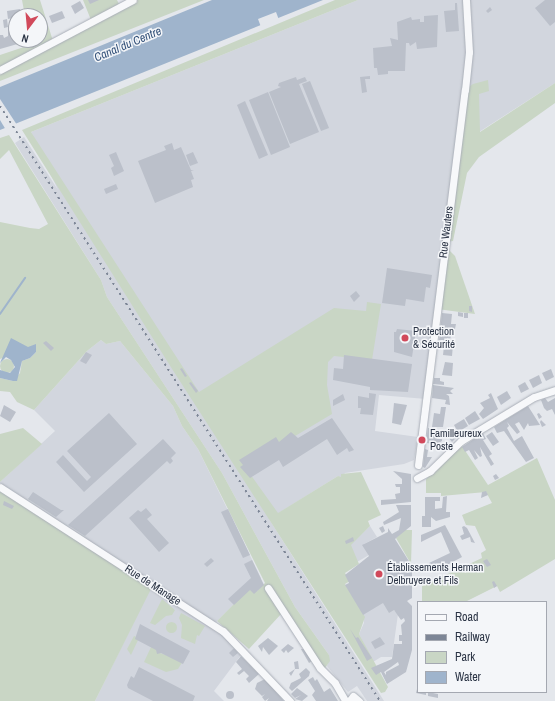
<!DOCTYPE html>
<html>
<head>
<meta charset="utf-8">
<style>
  body { margin:0 }
  #map { position:relative; width:555px; height:701px; overflow:hidden; background:#e4e7ec; font-family:"Archivo Narrow",sans-serif }
  div>[style] { position:absolute }
  [style*='--x'] { left:calc(var(--x)*1px); top:calc(var(--y)*1px); width:calc(var(--w)*1px); rotate:calc(var(--a)*1deg) }
  .built>* { inset:0; background:#d2d6de }
  .green>* { inset:0; background:#c9d6c5 }
  .round { border-radius:50% }
  .water>* { inset:0; background:#9fb4cc }
  .pier>* { inset:0; background:#e4e7ec }
  .stream>* { height:2px; margin:-1px; padding:0 1px; transform-origin:1px; border-radius:1px; background:#9fb4cc }
  .building>* { inset:0; background:#bbc0ca }
  .roads { filter:drop-shadow(0 0 1px #a9aeb7) drop-shadow(0 0 1px #a9aeb7) }
  .minor>* { height:7px; margin:-3.5px; padding:0 3.5px; transform-origin:3.5px; border-radius:3.5px; background:#f7f8fa }
  .rail>* { height:2px; margin-top:-1px; transform-origin:0; background:repeating-linear-gradient(90deg,#7d8696 0 2px,transparent 0 6px) }
  .dots>* { width:11px; height:11px; translate:-50% -50%; box-sizing:border-box; border:2px solid #f4f6f9; border-radius:50% }
  span { translate:-50% -50%; white-space:nowrap; text-align:center; line-height:1.15; -webkit-text-stroke:3px #f4f6f9; paint-order:stroke }
  .street-label { font-size:11px; color:#2b3445 }
  .poi-label { font-size:11px; color:#2b3445 }
  .left { translate:0 -50%; text-align:left }
  .water-label { font-size:12px; color:#34527a; font-style:italic }
  .legend { position:absolute; left:417px; top:601px; width:130px; height:92px; box-sizing:border-box; background:#f4f6f9; border:1px solid #a4a8b1; margin:0; padding:5px 7px; list-style:none; font-size:12px; color:#2b3445 }
  .legend li { display:flex; align-items:center; gap:8px; height:20px }
  .legend b { width:20px; border:1px solid #a4a8b1 }
  .north { position:absolute; left:8px; top:8px; width:40px; height:40px; box-sizing:border-box; background:#f4f6f9; border:1px solid #a4a8b1; border-radius:50%; rotate:196deg; font-size:11px; font-weight:700; line-height:16px; text-align:center; color:#2b3445 }
  .north::after { content:''; display:block; margin:auto; width:14px; height:18px; background:#d1495b; clip-path:polygon(50% 0,100% 100%,50% 72%,0 100%) }
</style>
</head>
<body>
<div id="map">
  <div class="built">
    <div style="clip-path:polygon(358px 0,555px 0,555px 83px,479px 132px,473px 84px,426px 399px,379px 395px,375px 431px,418px 437px,414px 460px,404px 464px,345px 473px,341px 478px,338px 476px,269px 519px,384px 701px,367px 701px,357px 686px,348px 692px,327px 666px,329px 655px,295px 607px,222px 473px,107px 297px,101px 280px,15px 143px,24px 137px,58px 190px,31px 132px)"></div>
    <div style="clip-path:polygon(101px 340px,106px 344px,120px 341px,173px 406px,182px 426px,198px 449px,261px 578px,214px 624px,237px 644px,233px 648px,241px 655px,214px 691px,224px 701px,95px 701px,152px 585px,0 487px,0 482px,55px 431px,34px 410px,87px 351px)"></div>
    <div style="clip-path:polygon(370px 526px,377px 537px,364px 544px,369px 555px,357px 562px,350px 545px)"></div>
    <div style="clip-path:polygon(384px 601px,398px 614px,392px 657px,381px 657px,373px 662px,359px 634px,364px 623px,363px 614px)"></div>
  </div>
  <div class="green">
    <div style="clip-path:polygon(22px 0,40px 0,53px 41px,91px 20px,83px 0,117px 0,120px 6px,133px 0,204px 0,0 81px,0 55px,30px 45px,29px 40px,40px 40px,40px 16px,25px 16px)"></div>
    <div style="clip-path:polygon(335px 0,358px 0,31px 132px,199px 392px,334px 308px,366px 311px,367px 302px,381px 304px,372px 360px,334px 356px,328px 362px,327px 385px,332px 414px,280px 445px,240px 460px,278px 513px,338px 476px,341px 477px,341px 474px,361px 472px,381px 515px,368px 521px,370px 526px,351px 545px,359px 564px,345px 573px,350px 581px,345px 584px,365px 617px,359px 634px,388px 687px,385px 692px,381px 693px,174px 372px,22px 130px)"></div>
    <div style="clip-path:polygon(488px 80px,489px 91px,479px 94px,480px 132px,555px 83px,555px 103px,479px 157px,467px 173px,453px 241px,445px 242px,465px 90px,473px 84px)"></div>
    <div style="clip-path:polygon(9px 135px,101px 280px,107px 297px,222px 473px,295px 607px,329px 655px,330px 661px,325px 668px,320px 668px,282px 613px,249px 649px,217px 621px,252px 586px,257px 591px,265px 583px,198px 449px,182px 426px,173px 406px,120px 341px,106px 344px,101px 340px,87px 351px,34px 410px,17px 402px,10px 392px,0 391px,0 378px,13px 381px,20px 373px,22px 361px,30px 358px,36px 352px,36px 345px,0 359px,0 222px,30px 228px,39px 229px,48px 224px,9px 150px,0 159px,0 138px)"></div>
    <div style="clip-path:polygon(445px 246px,455px 256px,475px 314px,437px 309px)"></div>
    <div class="round" style="left:0;top:359px;width:14px;height:14px"></div>
    <div style="clip-path:polygon(23px 428px,42px 444px,0 482px,0 434px)"></div>
    <div style="clip-path:polygon(462px 446px,488px 485px,537px 458px,555px 500px,555px 559px,500px 592px,497px 586px,465px 602px,422px 602px,422px 586px,482px 558px,481px 553px,486px 550px,475px 526px,466px 525px,462px 515px,492px 503px,486px 492px,441px 496px,441px 493px,426px 493px,426px 479px)"></div>
    <div style="clip-path:polygon(0 487px,153px 585px,95px 701px,0 701px)"></div>
    <div style="clip-path:polygon(404px 530px,412px 530px,411px 564px,396px 538px)"></div>
    <div style="clip-path:polygon(162px 599px,175px 610px,172px 615px,166px 616px,155px 625px,150px 623px)"></div>
    <div style="clip-path:polygon(181px 613px,205px 626px,199px 636px,197px 635px,195px 644px,181px 638px,182px 625px,179px 618px)"></div>
    <div class="round" style="left:165.5px;top:621.5px;width:11px;height:11px"></div>
    <div style="clip-path:polygon(134px 636px,139px 638px,131px 655px,127px 649px)"></div>
    <div style="clip-path:polygon(152px 645px,156px 647px,157px 652px,183px 661px,178px 669px,166px 672px,144px 662px)"></div>
  </div>
  <div class="water">
    <div style="clip-path:polygon(212px 0,323px 0,0 130px,0 87px)"></div>
    <div style="clip-path:polygon(11px 338px,28px 347px,36px 344px,36px 352px,30px 358px,22px 361px,17px 381px,13px 381px,0 378px,0 370px,10px 373px,15px 367px,11px 360px,6px 357px,0 363px)"></div>
  </div>
  <div class="pier">
    <div style="clip-path:polygon(276px 12px,279px 20px,261px 27px,258px 19px)"></div>
    <div style="clip-path:polygon(0 99px,17px 125px,6px 130px,0 120px)"></div>
  </div>
  <div class="stream">
    <div style="--x:0;--y:314;--w:44;--a:-55.2"></div>
  </div>
  <div class="building">
    <div style="clip-path:polygon(88px 0,99px 0,90px 4px)"></div>
    <div style="clip-path:polygon(545px 0,555px 0,555px 22px,550px 26px,535px 8px)"></div>
    <div style="clip-path:polygon(80px 1px,84px 8px,75px 14px,71px 6px)"></div>
    <div style="clip-path:polygon(455px 3px,457px 3px,459px 31px,446px 32px,444px 11px,455px 10px)"></div>
    <div style="clip-path:polygon(490px 7px,492px 10px,488px 13px,486px 11px)"></div>
    <div style="clip-path:polygon(20px 9px,21px 16px,8px 19px,7px 11px)"></div>
    <div style="clip-path:polygon(62px 11px,65px 18px,52px 23px,49px 16px)"></div>
    <div style="clip-path:polygon(438px 15px,437px 47px,417px 49px,416px 42px,410px 46px,409px 43px,406px 43px,405px 71px,388px 71px,388px 74px,378px 75px,377px 68px,374px 68px,373px 48px,392px 46px,390px 38px,398px 40px,397px 22px,411px 17px,412px 20px,420px 19px,420px 22px,424px 22px,424px 16px)"></div>
    <div style="clip-path:polygon(7px 19px,8px 27px,13px 27px,12px 21px,16px 20px,16px 40px,21px 43px,0 49px,0 35px,3px 35px,4px 38px,8px 36px,8px 27px,4px 28px,3px 20px)"></div>
    <div style="clip-path:polygon(370px 76px,370px 79px,365px 79px,367px 92px,362px 93px,360px 77px)"></div>
    <div style="clip-path:polygon(296px 77px,297px 80px,305px 77px,307px 81px,299px 84px,319px 132px,290px 144px,269px 92px,281px 87px,278px 86px,279px 83px)"></div>
    <div style="clip-path:polygon(310px 81px,329px 128px,321px 131px,302px 84px)"></div>
    <div style="clip-path:polygon(268px 92px,290px 147px,271px 155px,249px 100px)"></div>
    <div style="clip-path:polygon(245px 101px,268px 155px,259px 159px,237px 105px)"></div>
    <div style="clip-path:polygon(172px 143px,174px 150px,181px 147px,191px 170px,194px 170px,191px 171px,194px 179px,191px 180px,193px 187px,155px 203px,138px 161px,166px 150px,164px 146px)"></div>
    <div style="clip-path:polygon(116px 152px,124px 171px,114px 176px,111px 168px,114px 166px,109px 155px)"></div>
    <div style="clip-path:polygon(193px 152px,198px 163px,190px 166px,186px 155px)"></div>
    <div style="clip-path:polygon(116px 184px,118px 189px,106px 194px,104px 189px)"></div>
    <div style="clip-path:polygon(387px 268px,432px 275px,430px 288px,426px 287px,424px 302px,406px 299px,405px 306px,382px 303px)"></div>
    <div style="clip-path:polygon(356px 291px,360px 296px,354px 302px,350px 296px)"></div>
    <div style="clip-path:polygon(469px 306px,472px 306px,472px 312px,469px 311px)"></div>
    <div style="clip-path:polygon(458px 312px,463px 313px,463px 317px,458px 316px)"></div>
    <div style="clip-path:polygon(442px 313px,452px 314px,451px 324px,456px 324px,455px 329px,450px 330px,450px 333px,440px 332px)"></div>
    <div style="clip-path:polygon(464px 313px,468px 313px,468px 318px,464px 318px)"></div>
    <div style="clip-path:polygon(397px 329px,416px 331px,412px 357px,394px 352px,394px 332px,396px 332px)"></div>
    <div style="clip-path:polygon(440px 333px,451px 335px,450px 341px,439px 340px)"></div>
    <div style="clip-path:polygon(46px 341px,54px 348px,51px 351px,43px 343px)"></div>
    <div style="clip-path:polygon(439px 342px,453px 345px,452px 356px,443px 355px,444px 346px,438px 346px)"></div>
    <div style="clip-path:polygon(86px 352px,92px 355px,86px 364px,80px 361px)"></div>
    <div style="clip-path:polygon(344px 355px,412px 364px,408px 392px,370px 390px,370px 387px,333px 380px,334px 368px,343px 369px)"></div>
    <div style="clip-path:polygon(445px 362px,453px 363px,452px 376px,442px 375px)"></div>
    <div style="clip-path:polygon(182px 368px,187px 376px,185px 377px,180px 369px)"></div>
    <div style="clip-path:polygon(551px 369px,554px 377px,546px 381px,542px 373px)"></div>
    <div style="clip-path:polygon(539px 375px,542px 383px,533px 388px,529px 380px)"></div>
    <div style="clip-path:polygon(434px 378px,440px 378px,440px 381px,444px 382px,444px 385px,433px 384px)"></div>
    <div style="clip-path:polygon(191px 382px,198px 391px,196px 393px,189px 383px)"></div>
    <div style="clip-path:polygon(525px 382px,529px 389px,521px 393px,518px 386px)"></div>
    <div style="clip-path:polygon(433px 385px,454px 388px,450px 391px,453px 394px,446px 394px,449px 396px,450px 405px,445px 404px,446px 400px,432px 398px)"></div>
    <div style="clip-path:polygon(507px 391px,511px 398px,501px 405px,497px 397px)"></div>
    <div style="clip-path:polygon(369px 393px,376px 394px,373px 415px,360px 414px,361px 408px,358px 408px,358px 396px,369px 398px)"></div>
    <div style="clip-path:polygon(491px 393px,498px 409px,483px 419px,479px 414px,484px 408px,480px 403px,490px 398px,488px 395px)"></div>
    <div style="clip-path:polygon(343px 394px,345px 400px,333px 406px,333px 400px)"></div>
    <div style="clip-path:polygon(545px 398px,548px 402px,555px 398px,555px 415px,552px 409px,547px 411px,544px 408px,541px 400px)"></div>
    <div style="clip-path:polygon(394px 403px,407px 405px,401px 425px,392px 423px)"></div>
    <div style="clip-path:polygon(4px 405px,16px 412px,10px 422px,0 416px)"></div>
    <div style="clip-path:polygon(528px 406px,540px 425px,529px 426px,528px 423px,524px 430px,519px 422px,515px 424px,520px 432px,517px 434px,507px 422px,509px 426px,507px 428px,514px 441px,522px 436px,534px 458px,526px 462px,504px 431px,497px 433px,494px 427px)"></div>
    <div style="clip-path:polygon(441px 407px,446px 407px,443px 427px,432px 427px,434px 413px,440px 414px)"></div>
    <div style="clip-path:polygon(475px 411px,480px 419px,469px 425px,465px 418px)"></div>
    <div style="clip-path:polygon(109px 413px,137px 444px,84px 492px,56px 462px,63px 455px,87px 481px,91px 477px,67px 451px)"></div>
    <div style="clip-path:polygon(539px 413px,542px 417px,539px 419px,537px 414px)"></div>
    <div style="clip-path:polygon(332px 418px,354px 450px,349px 452px,347px 448px,337px 455px,327px 439px,283px 467px,279px 460px,250px 478px,240px 467px,243px 465px,239px 460px,276px 437px,279px 442px,291px 432px,298px 438px)"></div>
    <div style="clip-path:polygon(464px 419px,468px 426px,458px 432px,454px 425px)"></div>
    <div style="clip-path:polygon(541px 420px,546px 425px,542px 427px,540px 422px)"></div>
    <div style="clip-path:polygon(428px 428px,435px 429px,437px 439px,442px 439px,442px 441px,436px 444px,426px 443px)"></div>
    <div style="clip-path:polygon(455px 431px,456px 438px,452px 442px,448px 437px)"></div>
    <div style="clip-path:polygon(492px 432px,499px 442px,493px 446px,486px 436px)"></div>
    <div style="clip-path:polygon(483px 433px,486px 439px,483px 440px,492px 454px,489px 456px,494px 464px,491px 466px,480px 447px,482px 456px,480px 457px,474px 450px,478px 458px,475px 460px,469px 450px,465px 452px,462px 447px)"></div>
    <div style="clip-path:polygon(163px 439px,176px 453px,171px 458px,173px 461px,170px 464px,167px 461px,85px 536px,68px 525px)"></div>
    <div style="clip-path:polygon(425px 449px,428px 450px,427px 457px,432px 457px,425px 468px,423px 467px)"></div>
    <div style="clip-path:polygon(393px 471px,411px 474px,411px 502px,381px 505px,381px 500px,396px 499px,395px 494px,400px 493px,400px 487px,396px 487px,395px 484px,402px 484px,402px 479px)"></div>
    <div style="clip-path:polygon(496px 474px,499px 478px,495px 480px,493px 476px)"></div>
    <div style="clip-path:polygon(486px 491px,488px 495px,481px 498px,482px 492px)"></div>
    <div style="clip-path:polygon(33px 492px,61px 510px,64px 510px,56px 517px,28px 499px)"></div>
    <div style="clip-path:polygon(447px 496px,446px 512px,450px 512px,450px 517px,436px 521px,431px 517px,431px 527px,422px 527px,422px 516px,425px 516px,425px 497px,440px 497px,440px 501px,435px 501px,435px 509px,442px 508px,443px 497px)"></div>
    <div style="clip-path:polygon(4px 501px,14px 506px,12px 509px,3px 505px)"></div>
    <div style="clip-path:polygon(evenodd,396px 505px,411px 505px,411px 526px,395px 539px,412px 566px,412px 598px,407px 601px,412px 606px,412px 650px,406px 672px,387px 684px,381px 672px,376px 675px,371px 668px,392px 659px,394px 644px,402px 644px,402px 641px,399px 641px,399px 635px,402px 635px,401px 625px,405px 621px,404px 618px,401px 620px,394px 610px,389px 613px,383px 603px,363px 615px,345px 585px,349px 583px,345px 575px,369px 556px,362px 545px,388px 532px,388px 528px,392px 534px,399px 530px,401px 518px,384px 525px,383px 522px,399px 512px,396px 505px,398px 662px,399px 665px,386px 672px,386px 675px,384px 672px,398px 662px)"></div>
    <div style="clip-path:polygon(146px 508px,152px 515px,147px 519px,169px 543px,159px 552px,129px 518px,138px 510px,141px 512px)"></div>
    <div style="clip-path:polygon(228px 509px,250px 555px,243px 558px,221px 512px)"></div>
    <div style="clip-path:polygon(445px 525px,462px 557px,434px 572px,429px 563px,450px 553px,441px 532px,421px 542px,421px 535px)"></div>
    <div style="clip-path:polygon(383px 526px,385px 531px,382px 533px,379px 528px)"></div>
    <div style="clip-path:polygon(464px 526px,467px 528px,475px 543px,471px 542px,470px 537px,462px 540px,460px 536px,464px 534px,462px 527px)"></div>
    <div style="clip-path:polygon(353px 537px,354px 541px,346px 544px,345px 541px)"></div>
    <div style="clip-path:polygon(211px 558px,214px 561px,207px 567px,204px 564px)"></div>
    <div style="clip-path:polygon(487px 559px,491px 565px,487px 567px,483px 561px)"></div>
    <div style="clip-path:polygon(252px 560px,264px 585px,254px 594px,250px 590px,234px 605px,228px 599px,251px 578px,244px 564px)"></div>
    <div style="clip-path:polygon(494px 581px,497px 586px,494px 588px,492px 582px)"></div>
    <div style="clip-path:polygon(140px 624px,190px 651px,183px 664px,161px 653px,157px 654px,156px 650px,135px 639px)"></div>
    <div style="clip-path:polygon(350px 629px,356px 638px,358px 637px,372px 658px,367px 661px)"></div>
    <div style="clip-path:polygon(380px 637px,385px 644px,375px 649px,371px 642px)"></div>
    <div style="clip-path:polygon(268px 638px,278px 646px,269px 655px,263px 647px,262px 652px,258px 646px)"></div>
    <div style="clip-path:polygon(288px 644px,294px 648px,288px 653px,286px 650px,284px 653px,281px 650px)"></div>
    <div style="clip-path:polygon(234px 648px,238px 653px,233px 657px,229px 653px)"></div>
    <div style="clip-path:polygon(301px 649px,304px 649px,312px 661px,309px 663px)"></div>
    <div style="clip-path:polygon(241px 656px,259px 674px,249px 683px,246px 679px,249px 676px,244px 671px,239px 675px,237px 673px,242px 669px,236px 662px)"></div>
    <div style="clip-path:polygon(298px 661px,299px 669px,295px 669px,291px 676px,289px 673px,295px 669px,294px 662px)"></div>
    <div style="clip-path:polygon(139px 667px,195px 696px,193px 701px,153px 701px,128px 688px,127px 685px,131px 676px,134px 678px)"></div>
    <div style="clip-path:polygon(306px 668px,310px 672px,309px 676px,292px 691px,289px 688px,291px 683px,301px 678px,299px 674px)"></div>
    <div style="clip-path:polygon(313px 677px,315px 681px,317px 679px,324px 692px,330px 688px,338px 701px,316px 701px,312px 695px,315px 691px,308px 680px)"></div>
    <div style="clip-path:polygon(265px 679px,284px 701px,267px 701px,269px 698px,265px 701px,262px 697px,265px 694px,262px 696px,255px 689px,257px 683px)"></div>
    <div style="clip-path:polygon(297px 688px,308px 696px,302px 701px,295px 699px,301px 695px,295px 698px,291px 694px)"></div>
    <div style="clip-path:polygon(417px 689px,418px 692px,426px 692px,426px 695px,416px 693px)"></div>
    <div class="round" style="left:226px;top:691px;width:8px;height:8px"></div>
    <div style="clip-path:polygon(428px 692px,438px 694px,438px 698px,428px 696px)"></div>
  </div>
  <div class="roads">
    <div class="minor">
      <div style="--x:0;--y:70;--w:150;--a:-27.8"></div>
      <div style="--x:418;--y:465;--w:378;--a:-82.9"></div>
      <div style="--x:465;--y:90;--w:38;--a:-84"></div>
      <div style="--x:469;--y:52;--w:52;--a:-93.3"></div>
      <div style="--x:417;--y:478;--w:15;--a:-28"></div>
      <div style="--x:430;--y:471;--w:43;--a:-44.1"></div>
      <div style="--x:461;--y:441;--w:85;--a:-31.1"></div>
      <div style="--x:534;--y:397;--w:22;--a:-18"></div>
      <div style="--x:0;--y:487;--w:265;--a:32.9"></div>
      <div style="--x:223;--y:631;--w:97;--a:46.3"></div>
      <div style="--x:268;--y:588;--w:95;--a:57"></div>
      <div style="--x:320;--y:668;--w:21;--a:45"></div>
      <div style="--x:335;--y:683;--w:20;--a:60"></div>
      <div style="--x:349;--y:701;--w:6;--a:-51"></div>
      <div style="--x:353;--y:696;--w:8;--a:40"></div>
    </div>
  </div>
  <div class="rail">
    <div style="--x:0;--y:106;--w:706;--a:57.44"></div>
  </div>
  <div class="dots">
    <div style="left:405px;top:338px;background:#d1495b"></div>
    <div style="left:422px;top:440px;background:#d1495b"></div>
    <div style="left:379px;top:574px;background:#d1495b"></div>
  </div>
  <div class="street-label">
    <span style="left:446px;top:232px;rotate:-83deg">Rue Wauters</span>
    <span style="left:153px;top:585px;rotate:33deg">Rue de Manage</span>
  </div>
  <div class="poi-label">
    <span class="left" style="left:413px;top:338px">Protection<br>&amp; Sécurité</span>
    <span class="left" style="left:430px;top:440px">Familleureux<br>Poste</span>
    <span class="left" style="left:387px;top:574px">Établissements Herman<br>Delbruyere et Fils</span>
  </div>
  <div class="water-label">
    <span style="left:128px;top:45px;rotate:-23deg">Canal du Centre</span>
  </div>
  <ul class="legend">
  <li><b style="height:5px;background:#f7f8fa"></b>Road</li>
  <li><b style="height:5px;background:#7d8696"></b>Railway</li>
  <li><b style="height:11px;background:#c9d6c5"></b>Park</li>
  <li><b style="height:11px;background:#9fb4cc"></b>Water</li>
  </ul>
  <div class="north">N</div>
</div>
</body>
</html>
